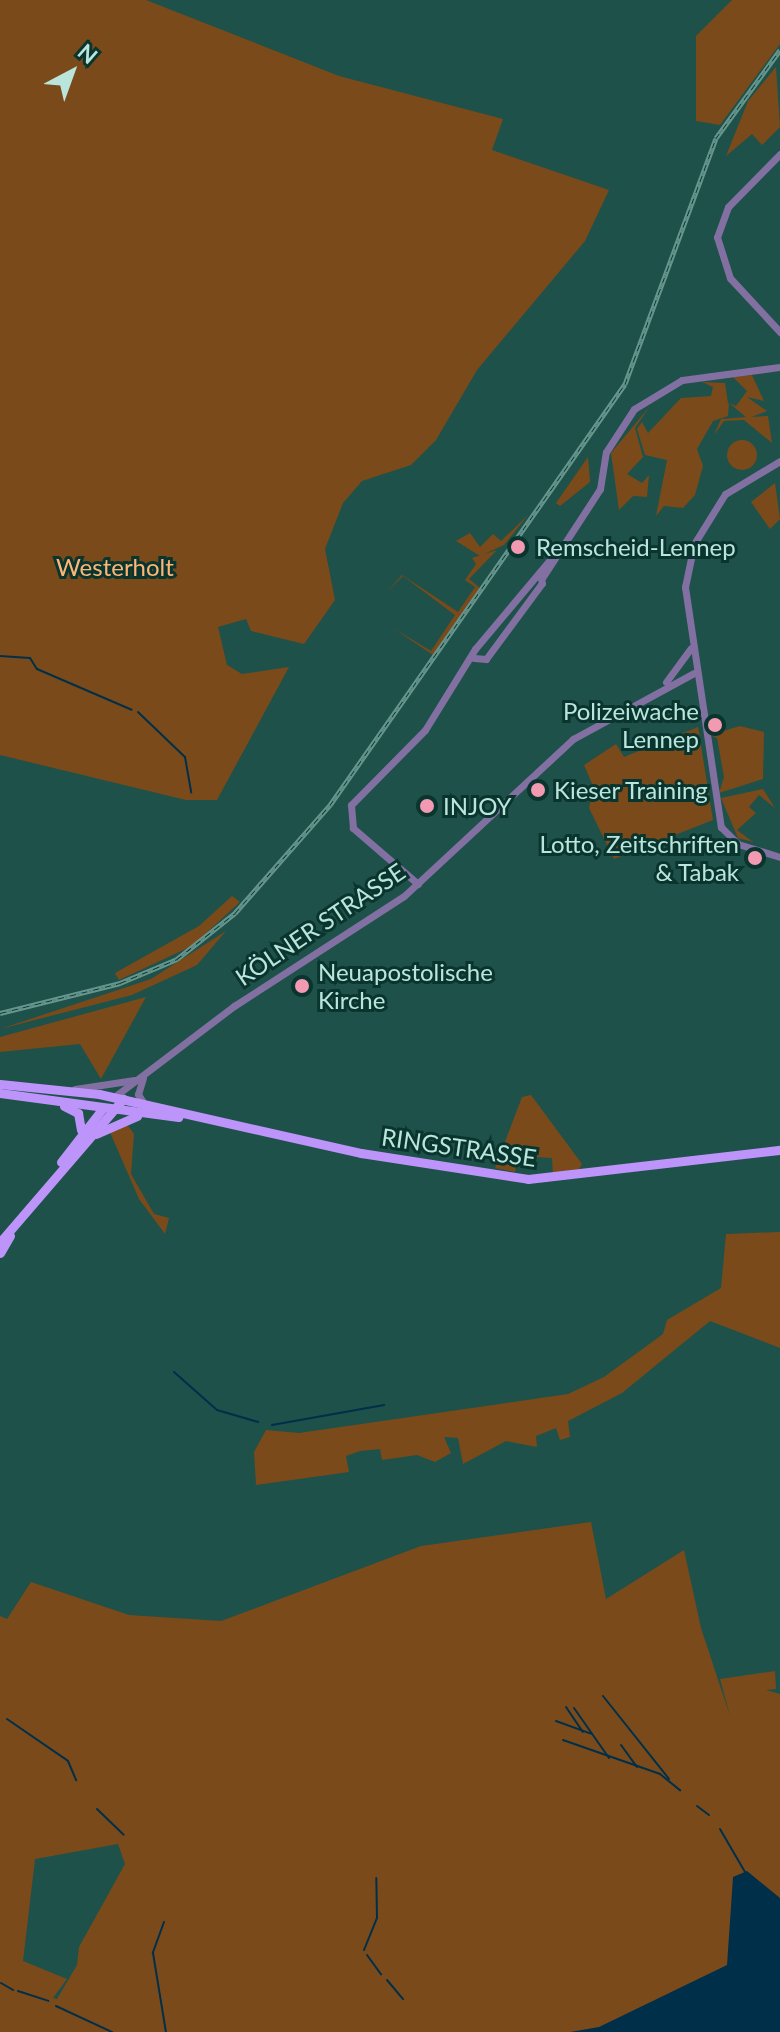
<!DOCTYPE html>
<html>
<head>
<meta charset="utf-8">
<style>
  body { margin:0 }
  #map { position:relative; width:780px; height:2032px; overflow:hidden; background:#1e5149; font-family:Lato,sans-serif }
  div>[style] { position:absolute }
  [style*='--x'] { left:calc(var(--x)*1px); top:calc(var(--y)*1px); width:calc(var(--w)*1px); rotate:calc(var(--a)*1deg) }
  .green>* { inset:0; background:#7b4a1a }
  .round { border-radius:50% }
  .water>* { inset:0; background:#002f4a }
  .stream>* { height:2px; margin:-1px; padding:0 1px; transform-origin:1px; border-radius:1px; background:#002f4a }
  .tertiary>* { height:7px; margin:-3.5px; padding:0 3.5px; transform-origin:3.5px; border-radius:3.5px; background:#8370a2 }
  .primary>* { height:9px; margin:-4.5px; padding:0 4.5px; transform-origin:4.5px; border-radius:4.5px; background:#bd94fa }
  .rail>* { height:5px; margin-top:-2.5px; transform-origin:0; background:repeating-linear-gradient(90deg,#0a352f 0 6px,#66968e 0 12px); box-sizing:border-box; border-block:2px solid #66968e }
  .dots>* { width:22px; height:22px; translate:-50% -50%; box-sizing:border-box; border:4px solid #0a352f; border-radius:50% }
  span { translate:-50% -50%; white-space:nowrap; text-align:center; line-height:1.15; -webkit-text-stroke:6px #0a352f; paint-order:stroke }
  .poi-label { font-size:24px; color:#b9e5dc }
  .left { translate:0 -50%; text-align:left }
  .right { translate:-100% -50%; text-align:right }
  .park-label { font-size:24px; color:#feb677 }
  .street-label { font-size:24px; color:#b9e5dc }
  .north { position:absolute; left:32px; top:32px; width:80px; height:80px; -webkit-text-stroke:6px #0a352f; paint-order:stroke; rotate:41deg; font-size:22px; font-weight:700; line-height:32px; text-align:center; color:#b9e5dc }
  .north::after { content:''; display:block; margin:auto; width:28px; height:36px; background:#b9e5dc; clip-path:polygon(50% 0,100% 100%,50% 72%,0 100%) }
</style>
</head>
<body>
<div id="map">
  <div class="green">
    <div style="clip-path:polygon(0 0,146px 0,339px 76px,503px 119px,492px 150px,609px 190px,585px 241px,477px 370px,436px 440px,411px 465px,362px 481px,343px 503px,325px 549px,335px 600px,304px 644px,251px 631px,246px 619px,218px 627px,227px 665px,242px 674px,289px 667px,217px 800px,186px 800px,0 755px)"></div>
    <div style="clip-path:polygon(732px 0,780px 0,780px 44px,720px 125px,696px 121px,696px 36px)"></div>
    <div style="clip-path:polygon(776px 67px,780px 127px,762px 145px,752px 134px,726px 156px,748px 101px)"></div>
    <div style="clip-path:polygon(752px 375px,764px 401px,747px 397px,767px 411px,751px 417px,768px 416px,772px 443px,744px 420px,724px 421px,714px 435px,721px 419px,746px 417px,729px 403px,728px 416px,713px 421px,697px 449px,703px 466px,695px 495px,683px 508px,664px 506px,656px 516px,667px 460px,645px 455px,637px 429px,642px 422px,648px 433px,681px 398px,711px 396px,713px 387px,702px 382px,725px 383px,728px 403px,736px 406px,747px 391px,733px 377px)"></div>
    <div style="clip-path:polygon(650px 406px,635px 428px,643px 457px,627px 474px,642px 483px,649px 475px,647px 497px,633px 496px,619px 510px,611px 453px)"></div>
    <div class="round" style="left:727px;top:440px;width:30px;height:30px"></div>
    <div style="clip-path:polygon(588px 457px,590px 482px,560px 506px,556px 503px)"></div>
    <div style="clip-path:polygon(775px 483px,780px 519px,770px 529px,751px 502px)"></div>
    <div style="clip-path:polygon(528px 515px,504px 545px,480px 556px,456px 541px,470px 533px,480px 547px,493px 534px,501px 541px)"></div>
    <div style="clip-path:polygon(497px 550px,469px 579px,480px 588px,433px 655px,393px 628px,431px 651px,455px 615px,403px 576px,388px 591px,402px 575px,458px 612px,475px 587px,465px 580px,476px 564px,472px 558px)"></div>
    <div style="clip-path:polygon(740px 726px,764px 732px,763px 779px,719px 793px,724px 777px,717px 738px,710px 735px)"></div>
    <div style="clip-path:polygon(698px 727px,713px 820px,614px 859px,589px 808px,593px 786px,584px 765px,616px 744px,624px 757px)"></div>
    <div style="clip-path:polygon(763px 789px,775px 808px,759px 795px,749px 807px,756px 813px,737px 830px,753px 842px,738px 838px,721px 798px)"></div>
    <div style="clip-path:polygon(232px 896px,240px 902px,192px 946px,119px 980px,115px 973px,199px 926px)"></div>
    <div style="clip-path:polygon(226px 931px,197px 965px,132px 995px,0 1029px,151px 979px)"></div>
    <div style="clip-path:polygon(146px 997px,101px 1079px,80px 1044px,0 1052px,0 1037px)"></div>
    <div style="clip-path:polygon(531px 1095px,582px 1164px,577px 1173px,553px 1176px,552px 1158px,518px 1156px,515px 1172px,495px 1168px,522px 1097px)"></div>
    <div style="clip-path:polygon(126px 1123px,134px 1134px,131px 1174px,154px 1214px,169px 1218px,165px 1234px,139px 1199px,109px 1130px)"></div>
    <div style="clip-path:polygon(780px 1232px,780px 1348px,710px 1321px,622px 1393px,568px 1421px,570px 1437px,560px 1440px,556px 1428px,536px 1436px,537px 1447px,506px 1441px,463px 1464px,458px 1438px,444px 1437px,451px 1453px,435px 1462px,417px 1455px,382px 1460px,380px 1449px,360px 1451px,346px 1456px,349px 1472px,256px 1485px,254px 1452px,266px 1430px,299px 1433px,568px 1394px,604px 1377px,663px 1334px,667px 1320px,721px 1288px,726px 1234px)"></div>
    <div style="clip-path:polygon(evenodd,591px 1522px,606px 1599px,684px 1550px,701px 1628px,730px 1716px,720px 1679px,775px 1671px,776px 1689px,766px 1690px,780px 1694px,780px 2032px,0 2032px,0 1616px,7px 1619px,31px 1582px,129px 1615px,221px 1621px,421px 1546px,591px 1522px,118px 1844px,125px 1864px,79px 1947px,77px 1965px,57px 1999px,53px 1998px,67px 1979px,23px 1961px,35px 1859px,118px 1844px)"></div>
  </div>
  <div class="water">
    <div style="clip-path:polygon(747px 1871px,780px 1898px,780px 2032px,570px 2032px,599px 2027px,727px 1965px,733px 1877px)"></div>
  </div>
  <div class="stream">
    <div style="--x:0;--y:656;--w:30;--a:4"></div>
    <div style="--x:30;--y:658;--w:13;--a:58"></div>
    <div style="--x:37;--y:669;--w:103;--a:23.3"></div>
    <div style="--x:138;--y:712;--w:65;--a:43.8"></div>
    <div style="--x:185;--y:757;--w:36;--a:80"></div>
    <div style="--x:174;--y:1372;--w:57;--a:41.5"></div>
    <div style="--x:217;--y:1410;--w:43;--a:16.3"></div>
    <div style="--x:272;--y:1425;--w:114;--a:-10.1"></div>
    <div style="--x:603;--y:1696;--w:106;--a:51.5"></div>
    <div style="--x:566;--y:1707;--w:30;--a:56"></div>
    <div style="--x:574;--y:1708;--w:61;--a:55"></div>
    <div style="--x:7;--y:1719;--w:74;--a:34.5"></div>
    <div style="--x:68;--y:1761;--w:21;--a:67"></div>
    <div style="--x:556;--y:1721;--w:37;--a:20"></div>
    <div style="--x:563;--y:1740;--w:103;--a:19.3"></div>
    <div style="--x:660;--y:1774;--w:26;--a:39"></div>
    <div style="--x:621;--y:1745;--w:27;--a:54"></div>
    <div style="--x:697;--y:1806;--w:15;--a:37"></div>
    <div style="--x:97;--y:1809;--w:37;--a:44"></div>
    <div style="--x:720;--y:1829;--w:50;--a:59.8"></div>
    <div style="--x:164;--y:1922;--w:33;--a:110"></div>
    <div style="--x:153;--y:1953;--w:80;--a:80.7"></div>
    <div style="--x:364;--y:1950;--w:35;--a:-68"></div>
    <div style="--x:377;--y:1917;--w:39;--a:-91"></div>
    <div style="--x:367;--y:1955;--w:24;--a:54"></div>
    <div style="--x:387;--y:1980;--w:25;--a:50"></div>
    <div style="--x:1;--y:1983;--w:14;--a:30"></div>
    <div style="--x:18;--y:1991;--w:32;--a:18"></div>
    <div style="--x:56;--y:2006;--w:62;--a:24.9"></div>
  </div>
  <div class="tertiary">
    <div style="--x:780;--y:154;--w:74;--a:134.5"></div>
    <div style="--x:728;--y:207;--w:32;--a:110"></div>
    <div style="--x:717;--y:237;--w:43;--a:72.4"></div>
    <div style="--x:730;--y:278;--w:74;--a:47.2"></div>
    <div style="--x:780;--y:461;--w:64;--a:149"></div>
    <div style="--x:725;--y:494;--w:59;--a:121.8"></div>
    <div style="--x:694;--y:544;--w:44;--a:101.8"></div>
    <div style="--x:685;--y:587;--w:243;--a:81.5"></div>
    <div style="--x:721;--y:827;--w:24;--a:45"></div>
    <div style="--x:738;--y:844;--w:44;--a:17.2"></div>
    <div style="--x:542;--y:578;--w:106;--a:-56.9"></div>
    <div style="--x:600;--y:489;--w:37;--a:-81"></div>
    <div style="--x:606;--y:452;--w:51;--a:-56.9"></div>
    <div style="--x:634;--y:409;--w:56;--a:-31.1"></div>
    <div style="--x:682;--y:380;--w:99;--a:-7.6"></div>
    <div style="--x:474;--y:658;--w:12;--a:5"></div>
    <div style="--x:486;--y:659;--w:94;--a:-53.6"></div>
    <div style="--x:542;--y:583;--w:8;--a:-104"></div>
    <div style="--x:666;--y:682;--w:42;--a:-53.7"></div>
    <div style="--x:418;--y:884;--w:86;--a:-139.3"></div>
    <div style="--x:353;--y:828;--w:23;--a:-95"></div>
    <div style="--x:351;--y:805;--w:105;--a:-45.4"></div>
    <div style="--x:425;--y:730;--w:95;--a:-58.3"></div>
    <div style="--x:475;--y:649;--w:121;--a:-50"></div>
    <div style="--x:143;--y:1078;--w:17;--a:107"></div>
    <div style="--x:138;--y:1094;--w:13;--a:58"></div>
    <div style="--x:75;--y:1089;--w:60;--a:-8.7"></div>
    <div style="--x:114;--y:1097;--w:151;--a:-37.2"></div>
    <div style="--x:234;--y:1006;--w:202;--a:-32.9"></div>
    <div style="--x:404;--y:896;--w:231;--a:-42.9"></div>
    <div style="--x:573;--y:739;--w:138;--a:-28.6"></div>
  </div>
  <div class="primary">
    <div style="--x:0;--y:1084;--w:100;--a:5.8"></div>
    <div style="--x:99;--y:1094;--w:269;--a:12.7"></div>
    <div style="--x:361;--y:1153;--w:169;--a:8.8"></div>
    <div style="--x:528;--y:1179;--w:254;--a:-6.6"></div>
    <div style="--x:0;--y:1093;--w:180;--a:7.7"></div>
    <div style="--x:64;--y:1106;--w:16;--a:27"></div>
    <div style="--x:78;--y:1113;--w:17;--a:80"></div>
    <div style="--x:96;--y:1134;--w:45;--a:-23.7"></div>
    <div style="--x:61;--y:1162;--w:68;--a:-52.1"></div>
    <div style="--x:0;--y:1242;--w:189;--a:-49.3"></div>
    <div style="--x:0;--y:1253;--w:20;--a:-60"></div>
  </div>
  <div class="rail">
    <div style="--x:0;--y:1013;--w:124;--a:-14"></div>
    <div style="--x:120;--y:983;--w:62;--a:-22.8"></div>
    <div style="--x:177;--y:959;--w:74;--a:-38.4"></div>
    <div style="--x:235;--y:913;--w:144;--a:-48.7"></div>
    <div style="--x:330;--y:805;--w:514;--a:-54.98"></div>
    <div style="--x:625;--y:384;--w:262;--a:-69.7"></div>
    <div style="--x:716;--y:138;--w:109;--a:-54"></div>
  </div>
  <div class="dots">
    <div style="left:518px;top:547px;background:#f19ab2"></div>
    <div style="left:715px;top:725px;background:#f19ab2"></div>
    <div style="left:538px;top:790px;background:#f19ab2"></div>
    <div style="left:427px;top:806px;background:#f19ab2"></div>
    <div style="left:755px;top:858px;background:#f19ab2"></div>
    <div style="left:302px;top:986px;background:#f19ab2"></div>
  </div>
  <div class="poi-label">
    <span class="left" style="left:536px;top:547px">Remscheid-Lennep</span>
    <span class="right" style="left:699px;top:725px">Polizeiwache<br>Lennep</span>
    <span class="left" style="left:554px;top:790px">Kieser Training</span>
    <span class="left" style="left:443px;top:806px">INJOY</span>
    <span class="right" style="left:739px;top:858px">Lotto, Zeitschriften<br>&amp; Tabak</span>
    <span class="left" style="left:318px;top:986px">Neuapostolische<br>Kirche</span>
  </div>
  <div class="park-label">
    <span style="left:115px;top:567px">Westerholt</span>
  </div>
  <div class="street-label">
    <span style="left:320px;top:924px;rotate:-34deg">KÖLNER STRASSE</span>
    <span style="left:459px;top:1147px;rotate:8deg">RINGSTRASSE</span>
  </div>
  <div class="north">N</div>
</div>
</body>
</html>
